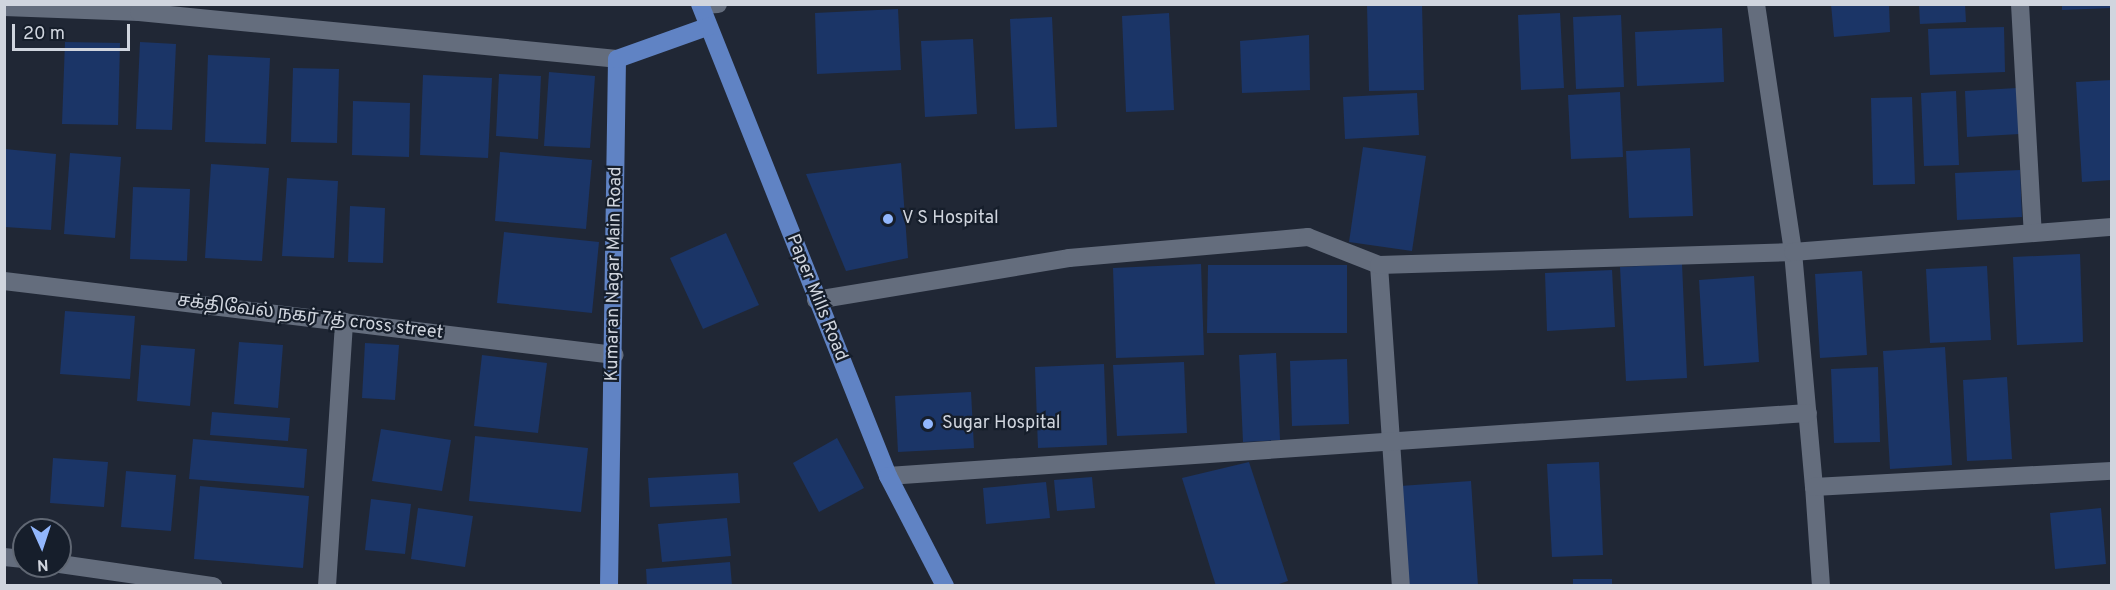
<!DOCTYPE html>
<html>
<head>
<meta charset="utf-8">
<style>
  body { margin:0 }
  #map { position:relative; width:2116px; height:590px; overflow:hidden; background:#202735; font-family:Overpass,"Noto Sans Tamil",sans-serif }
  div>[style] { position:absolute }
  [style*='--x'] { left:calc(var(--x)*1px); top:calc(var(--y)*1px); width:calc(var(--w)*1px); rotate:calc(var(--a)*1deg) }
  .building>* { inset:0; background:#1b3567 }
  .minor>* { height:18px; margin:-9px; padding:0 9px; transform-origin:9px; border-radius:9px; background:#646d7d }
  .major>* { height:18px; margin:-9px; padding:0 9px; transform-origin:9px; border-radius:9px; background:#6083c4 }
  .dots>* { width:16px; height:16px; translate:-50% -50%; box-sizing:border-box; border:3px solid #161e2b; border-radius:50% }
  span { translate:-50% -50%; white-space:nowrap; text-align:center; line-height:1.15; -webkit-text-stroke:4.5px #161e2b; paint-order:stroke }
  .poi-label { font-size:18px; color:#d0d5de }
  .left { translate:0 -50%; text-align:left }
  .street-label { font-size:18px; color:#d0d5de }
  .frame { position:absolute; inset:0; border:6px solid #d0d5de; pointer-events:none }
  .north { position:absolute; left:12px; top:518px; width:60px; height:60px; box-sizing:border-box; background:#161e2b; border:2px solid #606773; border-radius:50%; rotate:177deg; font-size:16px; font-weight:700; line-height:24px; text-align:center; color:#d0d5de }
  .north::after { content:''; display:block; margin:auto; width:21px; height:27px; background:#92b7fd; clip-path:polygon(50% 0,100% 100%,50% 72%,0 100%) }
  .scale { position:absolute; left:12px; top:24px; width:118px; height:27px; box-sizing:border-box; border:3px solid #d0d5de; border-top:0; padding-left:8px; font-size:18px; line-height:21px; white-space:nowrap; color:#d0d5de; -webkit-text-stroke:4px #161e2b; paint-order:stroke }
</style>
</head>
<body>
<div id="map">
  <div class="building">
    <div style="clip-path:polygon(1367px 4px,1422px 4px,1424px 90px,1369px 91px)"></div>
    <div style="clip-path:polygon(1831px 4px,1889px 4px,1890px 32px,1834px 37px)"></div>
    <div style="clip-path:polygon(1919px 4px,1965px 4px,1966px 22px,1920px 24px)"></div>
    <div style="clip-path:polygon(2062px 4px,2112px 4px,2112px 8px,2062px 10px)"></div>
    <div style="clip-path:polygon(898px 9px,901px 70px,817px 74px,815px 13px)"></div>
    <div style="clip-path:polygon(1169px 13px,1174px 110px,1126px 112px,1122px 16px)"></div>
    <div style="clip-path:polygon(1560px 13px,1564px 88px,1521px 90px,1518px 15px)"></div>
    <div style="clip-path:polygon(1621px 15px,1624px 87px,1576px 89px,1573px 17px)"></div>
    <div style="clip-path:polygon(1052px 17px,1057px 127px,1015px 129px,1010px 19px)"></div>
    <div style="clip-path:polygon(2004px 27px,2005px 72px,1930px 75px,1928px 29px)"></div>
    <div style="clip-path:polygon(1722px 28px,1724px 82px,1637px 86px,1635px 32px)"></div>
    <div style="clip-path:polygon(1309px 35px,1310px 90px,1242px 93px,1240px 41px)"></div>
    <div style="clip-path:polygon(973px 39px,977px 114px,925px 117px,921px 41px)"></div>
    <div style="clip-path:polygon(65px 42px,120px 43px,118px 125px,62px 124px)"></div>
    <div style="clip-path:polygon(140px 42px,176px 44px,172px 130px,136px 129px)"></div>
    <div style="clip-path:polygon(208px 55px,270px 58px,266px 144px,205px 142px)"></div>
    <div style="clip-path:polygon(293px 68px,339px 69px,337px 143px,291px 142px)"></div>
    <div style="clip-path:polygon(549px 72px,595px 76px,590px 148px,544px 146px)"></div>
    <div style="clip-path:polygon(499px 74px,541px 76px,538px 139px,496px 136px)"></div>
    <div style="clip-path:polygon(423px 75px,492px 78px,488px 158px,420px 155px)"></div>
    <div style="clip-path:polygon(2112px 80px,2112px 180px,2082px 182px,2076px 82px)"></div>
    <div style="clip-path:polygon(2017px 88px,2020px 134px,1967px 137px,1965px 91px)"></div>
    <div style="clip-path:polygon(1956px 91px,1959px 165px,1924px 166px,1921px 93px)"></div>
    <div style="clip-path:polygon(1620px 92px,1623px 157px,1571px 159px,1568px 95px)"></div>
    <div style="clip-path:polygon(1417px 93px,1419px 135px,1345px 139px,1343px 97px)"></div>
    <div style="clip-path:polygon(1912px 97px,1915px 184px,1873px 185px,1871px 98px)"></div>
    <div style="clip-path:polygon(353px 101px,410px 103px,409px 157px,352px 155px)"></div>
    <div style="clip-path:polygon(1363px 147px,1426px 156px,1412px 251px,1349px 242px)"></div>
    <div style="clip-path:polygon(1690px 148px,1693px 216px,1629px 218px,1626px 151px)"></div>
    <div style="clip-path:polygon(5px 149px,56px 154px,51px 230px,5px 227px)"></div>
    <div style="clip-path:polygon(500px 152px,592px 160px,586px 229px,495px 221px)"></div>
    <div style="clip-path:polygon(70px 153px,121px 157px,115px 238px,64px 234px)"></div>
    <div style="clip-path:polygon(901px 163px,908px 258px,846px 271px,806px 174px)"></div>
    <div style="clip-path:polygon(211px 164px,269px 168px,262px 261px,205px 258px)"></div>
    <div style="clip-path:polygon(2020px 170px,2022px 217px,1957px 220px,1955px 173px)"></div>
    <div style="clip-path:polygon(287px 178px,338px 181px,334px 258px,282px 256px)"></div>
    <div style="clip-path:polygon(133px 187px,190px 189px,187px 261px,130px 259px)"></div>
    <div style="clip-path:polygon(350px 206px,385px 208px,383px 263px,348px 262px)"></div>
    <div style="clip-path:polygon(504px 232px,599px 242px,592px 313px,497px 303px)"></div>
    <div style="clip-path:polygon(726px 233px,759px 305px,703px 329px,670px 258px)"></div>
    <div style="clip-path:polygon(2080px 254px,2083px 342px,2017px 345px,2013px 257px)"></div>
    <div style="clip-path:polygon(1201px 264px,1204px 355px,1116px 358px,1113px 268px)"></div>
    <div style="clip-path:polygon(1682px 264px,1687px 378px,1626px 381px,1620px 267px)"></div>
    <div style="clip-path:polygon(1208px 265px,1347px 265px,1347px 333px,1207px 333px)"></div>
    <div style="clip-path:polygon(1987px 266px,1991px 340px,1930px 343px,1926px 269px)"></div>
    <div style="clip-path:polygon(1612px 270px,1615px 327px,1547px 331px,1545px 273px)"></div>
    <div style="clip-path:polygon(1862px 271px,1867px 355px,1820px 358px,1815px 274px)"></div>
    <div style="clip-path:polygon(1754px 276px,1759px 362px,1704px 366px,1699px 280px)"></div>
    <div style="clip-path:polygon(65px 311px,135px 316px,130px 379px,60px 374px)"></div>
    <div style="clip-path:polygon(239px 342px,283px 345px,278px 408px,234px 404px)"></div>
    <div style="clip-path:polygon(365px 343px,399px 345px,395px 400px,362px 398px)"></div>
    <div style="clip-path:polygon(141px 345px,195px 349px,190px 406px,137px 401px)"></div>
    <div style="clip-path:polygon(1945px 347px,1952px 465px,1890px 469px,1883px 351px)"></div>
    <div style="clip-path:polygon(1276px 353px,1280px 440px,1243px 442px,1239px 355px)"></div>
    <div style="clip-path:polygon(482px 355px,547px 363px,538px 433px,474px 426px)"></div>
    <div style="clip-path:polygon(1347px 359px,1349px 424px,1292px 426px,1290px 361px)"></div>
    <div style="clip-path:polygon(1184px 362px,1187px 433px,1117px 436px,1113px 365px)"></div>
    <div style="clip-path:polygon(1104px 364px,1107px 445px,1038px 448px,1035px 367px)"></div>
    <div style="clip-path:polygon(1878px 367px,1880px 442px,1834px 443px,1831px 369px)"></div>
    <div style="clip-path:polygon(2007px 377px,2012px 459px,1967px 461px,1963px 380px)"></div>
    <div style="clip-path:polygon(971px 392px,974px 448px,898px 452px,895px 396px)"></div>
    <div style="clip-path:polygon(212px 412px,290px 418px,288px 441px,210px 435px)"></div>
    <div style="clip-path:polygon(381px 429px,451px 440px,442px 491px,372px 481px)"></div>
    <div style="clip-path:polygon(475px 436px,588px 448px,581px 512px,469px 501px)"></div>
    <div style="clip-path:polygon(837px 438px,864px 488px,819px 512px,793px 463px)"></div>
    <div style="clip-path:polygon(193px 439px,307px 449px,304px 488px,189px 479px)"></div>
    <div style="clip-path:polygon(53px 458px,108px 462px,104px 507px,50px 503px)"></div>
    <div style="clip-path:polygon(1249px 462px,1288px 581px,1273px 586px,1216px 586px,1182px 478px)"></div>
    <div style="clip-path:polygon(1599px 462px,1603px 555px,1552px 557px,1547px 464px)"></div>
    <div style="clip-path:polygon(126px 471px,176px 475px,171px 531px,121px 527px)"></div>
    <div style="clip-path:polygon(738px 473px,740px 503px,650px 507px,648px 478px)"></div>
    <div style="clip-path:polygon(1092px 477px,1095px 508px,1057px 511px,1054px 480px)"></div>
    <div style="clip-path:polygon(1471px 481px,1478px 586px,1407px 586px,1400px 486px)"></div>
    <div style="clip-path:polygon(1046px 482px,1050px 518px,986px 524px,983px 488px)"></div>
    <div style="clip-path:polygon(200px 486px,309px 496px,303px 568px,194px 559px)"></div>
    <div style="clip-path:polygon(371px 499px,411px 504px,405px 554px,365px 550px)"></div>
    <div style="clip-path:polygon(418px 508px,473px 516px,465px 567px,411px 559px)"></div>
    <div style="clip-path:polygon(2101px 508px,2106px 564px,2055px 569px,2050px 513px)"></div>
    <div style="clip-path:polygon(727px 518px,731px 556px,662px 562px,658px 524px)"></div>
    <div style="clip-path:polygon(730px 562px,732px 586px,647px 586px,646px 569px)"></div>
    <div style="clip-path:polygon(1573px 579px,1612px 579px,1612px 586px,1573px 586px)"></div>
  </div>
  <div class="minor">
    <div style="--x:1756;--y:4;--w:251;--a:81.5"></div>
    <div style="--x:1793;--y:252;--w:236;--a:84.9"></div>
    <div style="--x:2020;--y:4;--w:229;--a:86.8"></div>
    <div style="--x:701;--y:5;--w:17;--a:-3"></div>
    <div style="--x:4;--y:7;--w:135;--a:2.1"></div>
    <div style="--x:139;--y:12;--w:480;--a:5.6"></div>
    <div style="--x:1379;--y:265;--w:322;--a:86.1"></div>
    <div style="--x:4;--y:281;--w:615;--a:6.91"></div>
    <div style="--x:816;--y:300;--w:256;--a:-9.4"></div>
    <div style="--x:1069;--y:258;--w:240;--a:-5"></div>
    <div style="--x:1308;--y:237;--w:76;--a:21.5"></div>
    <div style="--x:1379;--y:265;--w:414;--a:-1.8"></div>
    <div style="--x:1793;--y:252;--w:320;--a:-4.5"></div>
    <div style="--x:888;--y:476;--w:922;--a:-3.92"></div>
    <div style="--x:4;--y:557;--w:20;--a:6"></div>
    <div style="--x:60;--y:564;--w:155;--a:8.2"></div>
    <div style="--x:327;--y:586;--w:265;--a:-86.3"></div>
    <div style="--x:1821;--y:586;--w:99;--a:-94"></div>
    <div style="--x:1814;--y:487;--w:298;--a:-3.1"></div>
  </div>
  <div class="major">
    <div style="--x:700;--y:4;--w:508;--a:68.28"></div>
    <div style="--x:888;--y:476;--w:124;--a:62.6"></div>
    <div style="--x:609;--y:586;--w:527;--a:-89.13"></div>
    <div style="--x:617;--y:59;--w:96;--a:-19.6"></div>
  </div>
  <div class="dots">
    <div style="left:888px;top:219px;background:#92b7fd"></div>
    <div style="left:928px;top:424px;background:#92b7fd"></div>
  </div>
  <div class="poi-label">
    <span class="left" style="left:902px;top:219px">V S Hospital</span>
    <span class="left" style="left:942px;top:424px">Sugar Hospital</span>
  </div>
  <div class="street-label">
    <span style="left:615px;top:274px;rotate:-89deg">Kumaran Nagar Main Road</span>
    <span style="left:816px;top:298px;rotate:68deg">Paper Mills Road</span>
    <span style="left:310px;top:318px;rotate:7deg">சக்திவேல் நகர் 7த் cross street</span>
  </div>
  <div class="frame"></div>
  <div class="north">N</div>
  <div class="scale">20 m</div>
</div>
</body>
</html>
